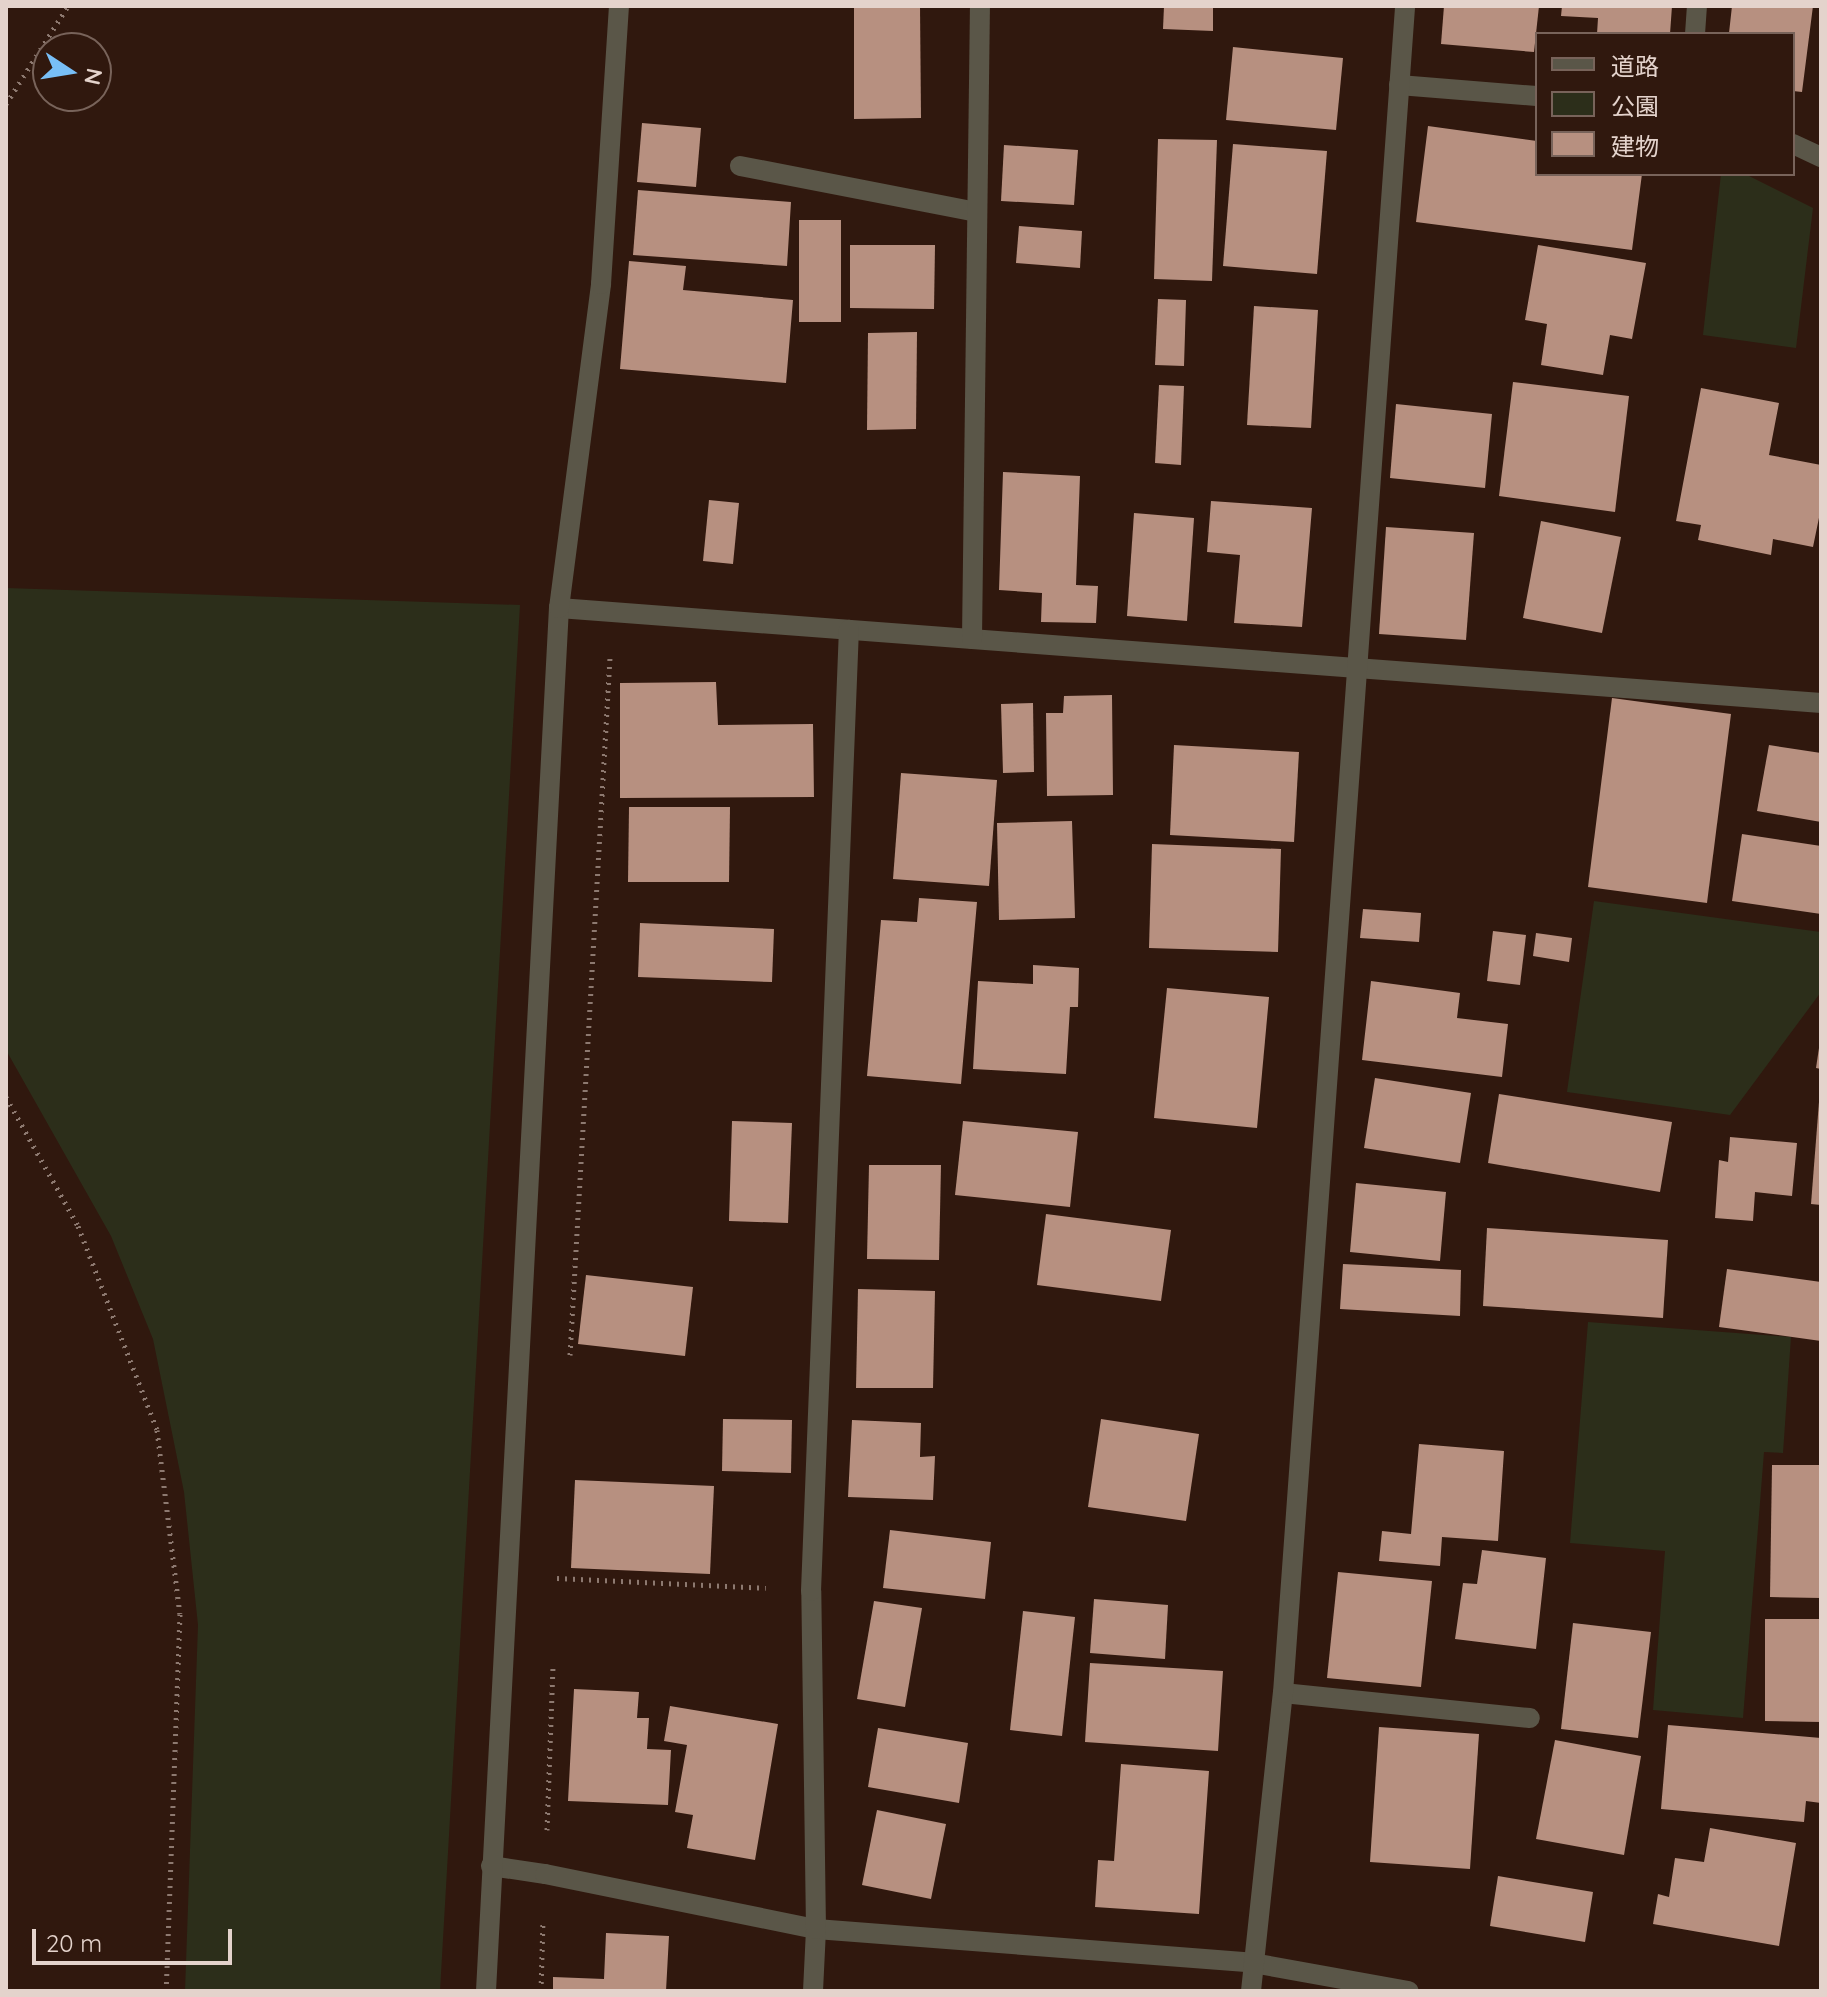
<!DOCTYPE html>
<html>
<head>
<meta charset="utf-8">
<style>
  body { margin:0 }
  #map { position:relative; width:1827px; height:1997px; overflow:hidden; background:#30180e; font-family:Quicksand,"Noto Sans JP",sans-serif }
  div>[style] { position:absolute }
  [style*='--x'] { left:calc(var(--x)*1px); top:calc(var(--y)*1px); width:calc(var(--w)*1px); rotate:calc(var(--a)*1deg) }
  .green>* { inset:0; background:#2c2e1a }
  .building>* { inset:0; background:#b79080 }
  .path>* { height:5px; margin-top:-2.5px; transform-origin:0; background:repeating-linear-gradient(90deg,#8d7970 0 2px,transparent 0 8px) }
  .minor>* { height:20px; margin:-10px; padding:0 10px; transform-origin:10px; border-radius:10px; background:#5a5648 }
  span { translate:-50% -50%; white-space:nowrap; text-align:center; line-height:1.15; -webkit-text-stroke:8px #30180e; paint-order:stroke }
  .frame { position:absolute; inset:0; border:8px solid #e4d3cc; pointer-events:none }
  .legend { position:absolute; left:1535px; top:32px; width:260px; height:144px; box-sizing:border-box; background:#30180e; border:2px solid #78635a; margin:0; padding:10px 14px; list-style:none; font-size:24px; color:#e4d3cc }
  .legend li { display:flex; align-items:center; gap:16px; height:40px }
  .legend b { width:40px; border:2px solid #78635a }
  .north { position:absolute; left:32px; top:32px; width:80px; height:80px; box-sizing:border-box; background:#30180e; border:2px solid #78635a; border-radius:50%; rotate:102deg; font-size:22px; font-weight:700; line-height:32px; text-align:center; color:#e4d3cc }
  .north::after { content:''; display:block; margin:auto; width:28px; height:36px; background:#78bff7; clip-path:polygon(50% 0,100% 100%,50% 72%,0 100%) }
  .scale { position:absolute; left:32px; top:1929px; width:200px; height:36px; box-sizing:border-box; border:4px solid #e4d3cc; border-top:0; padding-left:10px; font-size:24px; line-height:28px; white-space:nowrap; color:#e4d3cc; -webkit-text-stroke:6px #30180e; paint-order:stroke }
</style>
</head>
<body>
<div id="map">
  <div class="green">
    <div style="clip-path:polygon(1721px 174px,1745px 174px,1813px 208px,1796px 348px,1703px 335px)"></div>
    <div style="clip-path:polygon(6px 588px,520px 605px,440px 1991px,185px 1991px,198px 1625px,184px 1492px,153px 1339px,111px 1236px,6px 1050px)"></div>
    <div style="clip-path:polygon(1594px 901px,1821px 932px,1821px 992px,1730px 1115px,1567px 1092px)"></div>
    <div style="clip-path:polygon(1588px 1322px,1791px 1337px,1783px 1453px,1764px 1452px,1743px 1718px,1653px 1710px,1665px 1551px,1570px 1543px)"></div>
  </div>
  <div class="building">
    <div style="clip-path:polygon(854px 6px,920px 6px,921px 118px,854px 119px)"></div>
    <div style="clip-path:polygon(1164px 6px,1213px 7px,1213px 31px,1163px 29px)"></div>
    <div style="clip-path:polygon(1444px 6px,1539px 6px,1534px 52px,1441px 44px)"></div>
    <div style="clip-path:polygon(1562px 6px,1672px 6px,1670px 34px,1597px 34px,1598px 18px,1561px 16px)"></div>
    <div style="clip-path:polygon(1732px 6px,1813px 6px,1802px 92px,1793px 91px,1793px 34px,1729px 33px)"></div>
    <div style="clip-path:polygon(1233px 47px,1343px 58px,1336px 130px,1226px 120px)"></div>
    <div style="clip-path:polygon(642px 123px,701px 128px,696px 187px,637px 182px)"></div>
    <div style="clip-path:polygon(1428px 126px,1537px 141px,1537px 174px,1642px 174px,1632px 250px,1416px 222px)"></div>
    <div style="clip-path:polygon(1158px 139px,1217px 140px,1212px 281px,1154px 279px)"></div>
    <div style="clip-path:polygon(1233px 144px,1327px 151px,1317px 274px,1223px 266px)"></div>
    <div style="clip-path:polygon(1004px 145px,1078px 150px,1074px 205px,1001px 201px)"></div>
    <div style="clip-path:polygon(638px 190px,791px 202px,787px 266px,633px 255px)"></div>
    <div style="clip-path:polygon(799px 220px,841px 220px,841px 322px,799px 322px)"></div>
    <div style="clip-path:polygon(1019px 226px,1082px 231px,1080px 268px,1016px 263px)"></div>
    <div style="clip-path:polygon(850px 245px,935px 245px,934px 309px,850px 308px)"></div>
    <div style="clip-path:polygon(1538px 245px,1646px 263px,1632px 339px,1610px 335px,1603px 375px,1541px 365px,1547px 324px,1525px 320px)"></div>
    <div style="clip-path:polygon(629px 261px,686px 266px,683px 290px,793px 300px,786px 383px,620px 369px)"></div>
    <div style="clip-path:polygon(1158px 299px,1186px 300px,1184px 366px,1155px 365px)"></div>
    <div style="clip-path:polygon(1254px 306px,1318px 310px,1311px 428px,1247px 425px)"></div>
    <div style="clip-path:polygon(917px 332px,916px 429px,867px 430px,868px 333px)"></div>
    <div style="clip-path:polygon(1513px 382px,1629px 396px,1615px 512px,1499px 496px)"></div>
    <div style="clip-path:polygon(1159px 385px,1184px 386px,1181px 465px,1155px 463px)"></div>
    <div style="clip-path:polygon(1701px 388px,1779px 403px,1769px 455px,1821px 465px,1821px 508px,1813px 547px,1773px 539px,1771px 555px,1698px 540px,1701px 525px,1676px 521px)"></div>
    <div style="clip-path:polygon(1396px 404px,1492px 414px,1485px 488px,1390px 478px)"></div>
    <div style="clip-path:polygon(1003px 472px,1080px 476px,1076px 585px,1098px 586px,1096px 623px,1041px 622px,1042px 593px,999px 590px)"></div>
    <div style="clip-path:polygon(709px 500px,739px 503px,733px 564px,703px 561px)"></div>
    <div style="clip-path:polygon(1211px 501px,1312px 508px,1302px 627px,1234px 623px,1240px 555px,1207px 552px)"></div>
    <div style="clip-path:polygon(1134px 513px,1194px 518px,1187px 621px,1127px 616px)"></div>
    <div style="clip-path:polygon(1541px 521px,1621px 537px,1602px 633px,1523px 618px)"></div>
    <div style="clip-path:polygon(1386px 527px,1474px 533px,1466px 640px,1379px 634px)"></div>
    <div style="clip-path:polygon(716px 682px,718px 725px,813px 724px,814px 797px,620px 798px,620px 683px)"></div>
    <div style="clip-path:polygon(1112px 695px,1113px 795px,1047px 796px,1046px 713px,1063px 713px,1064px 696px)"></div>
    <div style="clip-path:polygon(1612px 698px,1731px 714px,1707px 903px,1588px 887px)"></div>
    <div style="clip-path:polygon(1033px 703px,1034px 772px,1003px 773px,1001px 704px)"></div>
    <div style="clip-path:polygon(1174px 745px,1299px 752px,1294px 842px,1170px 835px)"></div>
    <div style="clip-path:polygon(1769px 745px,1821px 753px,1821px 822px,1757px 811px)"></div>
    <div style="clip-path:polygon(901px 773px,997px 780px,989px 886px,893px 879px)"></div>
    <div style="clip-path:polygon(629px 807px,730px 807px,729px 882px,628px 882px)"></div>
    <div style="clip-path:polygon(1072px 821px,1075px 918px,999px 920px,997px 823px)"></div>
    <div style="clip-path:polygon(1742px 834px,1821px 846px,1821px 914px,1732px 901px)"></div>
    <div style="clip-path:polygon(1152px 844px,1281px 849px,1278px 952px,1149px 948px)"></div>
    <div style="clip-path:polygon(919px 898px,977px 902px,961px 1084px,867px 1076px,881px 920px,917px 922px)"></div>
    <div style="clip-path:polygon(1363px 909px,1421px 913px,1419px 942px,1360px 938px)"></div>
    <div style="clip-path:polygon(640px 923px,774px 929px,772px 982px,638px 977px)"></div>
    <div style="clip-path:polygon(1493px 931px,1526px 935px,1520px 985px,1487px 981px)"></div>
    <div style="clip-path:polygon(1536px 933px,1572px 938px,1569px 962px,1533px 956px)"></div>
    <div style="clip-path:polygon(1033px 965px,1079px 968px,1078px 1007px,1070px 1007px,1066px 1074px,973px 1069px,978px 981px,1033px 984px)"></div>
    <div style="clip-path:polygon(1371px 981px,1460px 993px,1457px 1018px,1508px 1024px,1502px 1077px,1362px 1060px)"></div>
    <div style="clip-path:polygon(1167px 988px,1269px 997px,1257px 1128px,1154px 1118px)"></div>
    <div style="clip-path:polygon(1819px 1048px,1821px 1048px,1821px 1069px,1816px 1068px)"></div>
    <div style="clip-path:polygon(1375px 1078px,1471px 1093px,1460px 1163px,1364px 1148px)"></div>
    <div style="clip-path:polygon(1499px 1094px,1672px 1122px,1660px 1192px,1488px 1163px)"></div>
    <div style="clip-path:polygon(1819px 1102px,1821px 1102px,1821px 1205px,1811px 1204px)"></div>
    <div style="clip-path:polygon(732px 1121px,792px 1123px,788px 1223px,729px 1221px)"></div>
    <div style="clip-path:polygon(963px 1121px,1078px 1132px,1070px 1207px,955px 1195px)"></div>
    <div style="clip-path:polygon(1730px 1137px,1797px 1143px,1792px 1196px,1755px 1192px,1753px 1221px,1715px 1218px,1719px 1160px,1728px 1162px)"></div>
    <div style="clip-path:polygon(869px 1165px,941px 1165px,939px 1260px,867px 1259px)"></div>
    <div style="clip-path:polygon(1356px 1183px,1446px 1192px,1440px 1261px,1350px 1252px)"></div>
    <div style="clip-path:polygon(1046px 1214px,1171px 1230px,1161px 1301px,1037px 1285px)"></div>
    <div style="clip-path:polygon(1487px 1228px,1668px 1240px,1663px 1318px,1483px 1306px)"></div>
    <div style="clip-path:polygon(1343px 1264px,1461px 1270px,1460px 1316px,1340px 1309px)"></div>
    <div style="clip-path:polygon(1727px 1269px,1821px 1282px,1821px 1341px,1719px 1327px)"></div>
    <div style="clip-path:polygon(586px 1275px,693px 1287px,685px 1356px,578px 1344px)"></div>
    <div style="clip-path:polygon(858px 1289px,935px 1291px,933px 1388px,856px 1388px)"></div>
    <div style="clip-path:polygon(723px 1419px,792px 1420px,791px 1473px,722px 1471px)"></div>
    <div style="clip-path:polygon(1101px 1419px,1199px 1434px,1186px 1521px,1088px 1507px)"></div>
    <div style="clip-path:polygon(852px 1420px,921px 1423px,920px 1457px,935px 1456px,933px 1500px,848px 1497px)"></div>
    <div style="clip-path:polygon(1419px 1444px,1504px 1451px,1498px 1541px,1442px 1537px,1440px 1566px,1379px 1561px,1382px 1531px,1411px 1534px)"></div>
    <div style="clip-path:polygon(1772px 1465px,1821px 1465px,1821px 1598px,1770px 1597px)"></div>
    <div style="clip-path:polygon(575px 1480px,714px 1486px,710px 1574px,571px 1568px)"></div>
    <div style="clip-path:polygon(890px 1530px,991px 1542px,985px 1599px,883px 1588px)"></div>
    <div style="clip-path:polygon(1482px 1550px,1546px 1558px,1536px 1649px,1455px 1639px,1463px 1583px,1477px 1584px)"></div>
    <div style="clip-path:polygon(1338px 1572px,1432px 1581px,1421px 1687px,1327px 1678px)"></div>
    <div style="clip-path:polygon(1094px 1599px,1168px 1605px,1165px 1659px,1090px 1653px)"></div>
    <div style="clip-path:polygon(874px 1601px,922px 1608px,905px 1707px,857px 1699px)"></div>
    <div style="clip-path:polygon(1023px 1611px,1075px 1617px,1062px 1736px,1010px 1730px)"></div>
    <div style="clip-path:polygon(1765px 1619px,1821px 1619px,1821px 1722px,1765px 1721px)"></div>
    <div style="clip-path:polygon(1573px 1623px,1651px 1632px,1638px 1738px,1561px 1729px)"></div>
    <div style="clip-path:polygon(1090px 1663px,1223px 1671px,1218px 1751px,1085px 1742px)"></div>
    <div style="clip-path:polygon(574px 1689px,639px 1692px,637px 1718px,649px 1718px,647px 1749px,671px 1750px,668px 1805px,568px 1801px)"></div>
    <div style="clip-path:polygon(670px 1706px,778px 1724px,755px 1860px,687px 1848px,693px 1815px,675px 1812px,687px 1745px,664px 1741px)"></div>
    <div style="clip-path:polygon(1668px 1725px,1821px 1738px,1821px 1803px,1806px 1801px,1804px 1822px,1661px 1809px)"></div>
    <div style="clip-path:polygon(1379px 1727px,1479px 1734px,1470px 1869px,1370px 1862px)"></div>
    <div style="clip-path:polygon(878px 1728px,968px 1743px,959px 1803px,868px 1787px)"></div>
    <div style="clip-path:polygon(1555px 1740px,1641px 1756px,1624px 1855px,1536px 1839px)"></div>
    <div style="clip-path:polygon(1121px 1764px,1209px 1771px,1199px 1914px,1095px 1907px,1098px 1860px,1114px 1861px)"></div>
    <div style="clip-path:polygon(877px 1810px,946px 1824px,931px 1899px,862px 1885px)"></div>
    <div style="clip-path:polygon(1710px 1828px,1796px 1843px,1779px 1946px,1653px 1924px,1658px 1894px,1669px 1897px,1675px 1858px,1704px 1862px)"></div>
    <div style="clip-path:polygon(1498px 1876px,1593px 1892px,1585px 1942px,1490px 1926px)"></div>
    <div style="clip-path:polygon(606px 1933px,669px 1936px,666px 1991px,553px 1991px,553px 1977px,604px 1979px)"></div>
  </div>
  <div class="path">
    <div style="--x:6;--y:104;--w:116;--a:-57.7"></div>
    <div style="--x:6;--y:1097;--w:148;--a:60.8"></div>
    <div style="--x:78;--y:1226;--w:219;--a:68.8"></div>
    <div style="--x:157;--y:1430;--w:185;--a:82.9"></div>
    <div style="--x:180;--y:1614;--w:377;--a:92.1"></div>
    <div style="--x:570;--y:1355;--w:698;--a:-86.72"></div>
    <div style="--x:557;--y:1578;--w:209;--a:2.7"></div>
    <div style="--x:547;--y:1830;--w:166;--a:-87.9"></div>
    <div style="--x:541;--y:1991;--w:71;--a:-88.4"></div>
  </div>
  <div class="minor">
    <div style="--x:1695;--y:34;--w:28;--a:-86"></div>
    <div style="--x:1399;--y:85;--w:138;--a:4.6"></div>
    <div style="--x:1793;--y:144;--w:31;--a:25"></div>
    <div style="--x:740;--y:166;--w:241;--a:11"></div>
    <div style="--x:559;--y:608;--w:1266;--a:4.3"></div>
    <div style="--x:972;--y:639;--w:633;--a:-89.28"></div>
    <div style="--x:1283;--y:1693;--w:248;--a:5.8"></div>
    <div style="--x:491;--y:1866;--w:55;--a:8.4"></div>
    <div style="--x:545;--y:1874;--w:277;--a:11.5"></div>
    <div style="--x:816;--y:1929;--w:438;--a:4.4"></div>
    <div style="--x:1253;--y:1963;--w:158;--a:10.2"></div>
    <div style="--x:486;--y:1991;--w:1385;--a:-86.98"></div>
    <div style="--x:559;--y:608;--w:327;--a:-82.6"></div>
    <div style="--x:601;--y:284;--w:279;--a:-86.3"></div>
    <div style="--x:813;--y:1991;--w:62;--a:-87.2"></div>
    <div style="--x:816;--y:1929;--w:338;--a:-90.8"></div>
    <div style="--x:811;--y:1591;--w:962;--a:-87.74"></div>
    <div style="--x:1251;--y:1991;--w:300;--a:-83.9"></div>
    <div style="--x:1283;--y:1693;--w:1691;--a:-85.86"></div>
  </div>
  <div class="frame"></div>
  <ul class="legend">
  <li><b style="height:10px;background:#5a5648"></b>道路</li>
  <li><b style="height:22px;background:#2c2e1a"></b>公園</li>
  <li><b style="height:22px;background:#b79080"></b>建物</li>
  </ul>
  <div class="north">N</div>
  <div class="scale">20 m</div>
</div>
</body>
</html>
